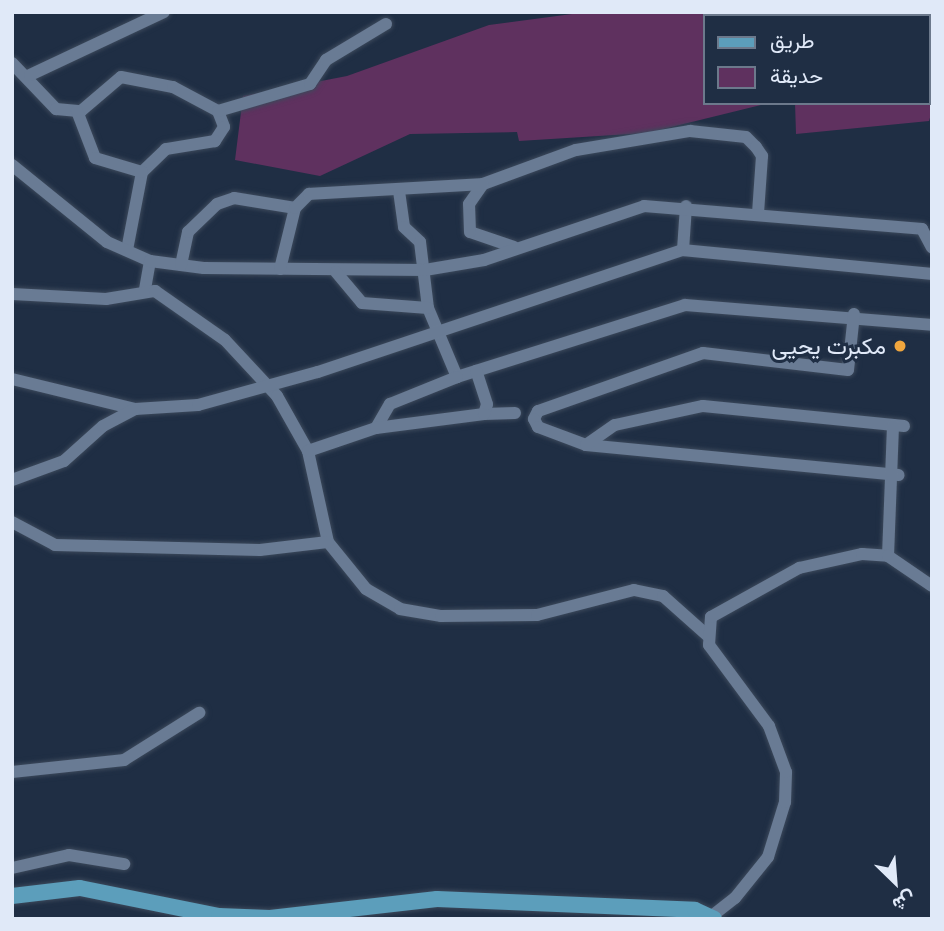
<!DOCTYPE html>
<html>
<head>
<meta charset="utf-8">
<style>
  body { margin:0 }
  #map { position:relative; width:944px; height:931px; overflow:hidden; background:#1f2e44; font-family:"Fira Sans",Vazirmatn,sans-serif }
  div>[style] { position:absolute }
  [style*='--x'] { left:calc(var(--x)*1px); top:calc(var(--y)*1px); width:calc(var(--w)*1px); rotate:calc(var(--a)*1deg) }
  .green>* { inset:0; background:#5f315f }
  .roads { filter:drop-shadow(0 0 2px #3c495b) drop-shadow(0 0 2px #3c495b) }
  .minor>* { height:12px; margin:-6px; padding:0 6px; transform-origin:6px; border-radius:6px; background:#697b94 }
  .major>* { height:16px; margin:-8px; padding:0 8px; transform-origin:8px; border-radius:8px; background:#5c9ebb }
  .dots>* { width:19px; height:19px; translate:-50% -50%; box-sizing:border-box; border:4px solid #1f2e44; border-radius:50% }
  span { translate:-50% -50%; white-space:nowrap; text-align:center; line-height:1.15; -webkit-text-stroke:6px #1f2e44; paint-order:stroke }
  .poi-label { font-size:23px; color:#e0e9f8 }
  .right { translate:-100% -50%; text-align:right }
  .frame { position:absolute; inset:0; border:14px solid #e0e9f8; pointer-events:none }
  .legend { position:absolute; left:703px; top:14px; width:228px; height:91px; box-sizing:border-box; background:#1f2e44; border:2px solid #6c798c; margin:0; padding:9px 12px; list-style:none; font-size:21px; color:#e0e9f8 }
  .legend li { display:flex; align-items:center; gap:14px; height:35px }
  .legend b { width:35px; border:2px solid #6c798c }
  .north { position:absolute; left:860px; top:847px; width:70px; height:70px; -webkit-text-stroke:5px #1f2e44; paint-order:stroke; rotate:155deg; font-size:19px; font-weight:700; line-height:28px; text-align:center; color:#e0e9f8 }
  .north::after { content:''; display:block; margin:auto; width:24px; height:32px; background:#e0e9f8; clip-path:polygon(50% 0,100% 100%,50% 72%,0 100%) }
</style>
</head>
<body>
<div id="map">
  <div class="green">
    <div style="clip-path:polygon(587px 12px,932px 12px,932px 111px,929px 121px,796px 134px,795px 103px,928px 103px,928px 16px,704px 16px,704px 103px,769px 103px,647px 133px,519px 141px,517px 132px,410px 134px,320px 176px,235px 160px,243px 96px,347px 76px,489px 25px)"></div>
  </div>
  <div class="roads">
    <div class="minor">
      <div style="--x:12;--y:63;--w:64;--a:46.3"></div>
      <div style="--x:56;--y:109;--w:25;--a:5"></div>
      <div style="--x:81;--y:111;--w:52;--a:-40.4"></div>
      <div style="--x:121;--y:77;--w:53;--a:10.9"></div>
      <div style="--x:173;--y:87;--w:51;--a:28.1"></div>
      <div style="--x:218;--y:111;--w:17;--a:69"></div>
      <div style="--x:224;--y:127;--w:17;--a:123"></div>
      <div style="--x:215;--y:141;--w:50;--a:170.7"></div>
      <div style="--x:166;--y:149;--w:33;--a:136"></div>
      <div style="--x:142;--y:172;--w:79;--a:100.9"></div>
      <div style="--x:30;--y:75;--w:148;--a:-25.2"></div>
      <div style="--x:77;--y:111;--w:50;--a:69"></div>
      <div style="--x:95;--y:158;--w:49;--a:16.6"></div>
      <div style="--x:218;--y:111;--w:96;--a:-16.4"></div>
      <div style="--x:310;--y:84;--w:29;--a:-56"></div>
      <div style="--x:326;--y:60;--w:70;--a:-31"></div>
      <div style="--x:12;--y:165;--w:122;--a:39"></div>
      <div style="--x:107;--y:242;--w:47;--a:23.8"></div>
      <div style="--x:150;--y:261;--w:29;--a:100"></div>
      <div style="--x:399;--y:191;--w:36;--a:82"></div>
      <div style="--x:404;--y:227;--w:22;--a:43"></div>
      <div style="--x:420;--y:242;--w:66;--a:83.1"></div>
      <div style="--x:428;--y:308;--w:75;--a:67.2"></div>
      <div style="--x:457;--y:377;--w:239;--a:-17.5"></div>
      <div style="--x:685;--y:305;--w:248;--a:4.6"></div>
      <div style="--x:514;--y:247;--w:46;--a:-161.2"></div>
      <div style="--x:470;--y:232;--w:28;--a:-92"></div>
      <div style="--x:469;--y:204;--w:24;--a:-55"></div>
      <div style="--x:483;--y:184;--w:99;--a:-20.1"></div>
      <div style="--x:576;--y:150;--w:116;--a:-9.5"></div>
      <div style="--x:690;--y:131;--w:56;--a:6.1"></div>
      <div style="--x:746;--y:137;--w:14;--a:45"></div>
      <div style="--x:756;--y:147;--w:11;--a:56"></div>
      <div style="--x:762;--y:156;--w:57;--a:94"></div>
      <div style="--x:683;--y:250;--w:44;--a:-86.1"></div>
      <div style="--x:150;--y:261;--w:54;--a:7.4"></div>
      <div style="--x:204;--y:268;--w:221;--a:0.5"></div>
      <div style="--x:425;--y:270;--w:60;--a:-9.6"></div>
      <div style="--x:484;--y:260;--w:169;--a:-18.6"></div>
      <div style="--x:644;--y:206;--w:279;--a:4.7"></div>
      <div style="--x:922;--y:229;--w:21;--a:62"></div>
      <div style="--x:181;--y:265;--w:34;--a:-78"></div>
      <div style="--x:188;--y:232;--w:40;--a:-44"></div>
      <div style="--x:217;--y:204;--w:18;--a:-19"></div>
      <div style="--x:234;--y:198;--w:62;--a:9.3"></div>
      <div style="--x:280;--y:269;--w:63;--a:-76.2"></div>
      <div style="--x:295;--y:208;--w:20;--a:-45"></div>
      <div style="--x:309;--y:194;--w:174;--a:-3.3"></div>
      <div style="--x:336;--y:272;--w:40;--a:50"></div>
      <div style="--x:362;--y:303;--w:66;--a:4.3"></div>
      <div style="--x:12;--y:294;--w:94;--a:3"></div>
      <div style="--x:106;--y:299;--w:50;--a:-9.3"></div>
      <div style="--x:155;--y:291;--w:85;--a:35"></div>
      <div style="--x:225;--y:340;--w:76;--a:47.1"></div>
      <div style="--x:277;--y:396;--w:63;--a:60.6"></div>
      <div style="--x:308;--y:451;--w:93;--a:77.6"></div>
      <div style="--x:328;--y:542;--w:60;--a:51"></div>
      <div style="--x:366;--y:589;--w:39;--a:30"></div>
      <div style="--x:400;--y:609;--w:42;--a:9.7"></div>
      <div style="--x:441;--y:616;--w:96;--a:-0.6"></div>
      <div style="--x:537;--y:615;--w:100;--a:-14.5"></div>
      <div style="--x:634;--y:590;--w:30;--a:12"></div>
      <div style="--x:663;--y:596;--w:59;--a:41.6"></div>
      <div style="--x:854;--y:314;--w:56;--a:96.1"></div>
      <div style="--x:848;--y:370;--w:146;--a:-173.3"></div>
      <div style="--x:703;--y:353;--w:175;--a:160.6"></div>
      <div style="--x:538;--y:411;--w:9;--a:117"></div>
      <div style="--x:534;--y:419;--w:9;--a:63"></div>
      <div style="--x:538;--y:427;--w:51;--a:20.6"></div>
      <div style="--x:586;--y:445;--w:314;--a:5.5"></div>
      <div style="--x:12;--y:379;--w:127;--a:13.7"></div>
      <div style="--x:135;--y:409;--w:63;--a:-3.6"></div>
      <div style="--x:198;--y:405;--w:124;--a:-15.4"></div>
      <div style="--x:318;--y:372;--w:385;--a:-18.5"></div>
      <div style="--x:683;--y:250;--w:250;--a:5.5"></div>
      <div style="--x:484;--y:414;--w:31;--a:-2"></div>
      <div style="--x:376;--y:428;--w:28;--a:-60"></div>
      <div style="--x:390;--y:404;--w:72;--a:-21.9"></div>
      <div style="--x:586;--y:445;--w:35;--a:-35"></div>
      <div style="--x:615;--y:425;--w:90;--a:-12.2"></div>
      <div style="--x:703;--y:406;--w:202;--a:5.7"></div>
      <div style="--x:308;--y:451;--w:72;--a:-18.7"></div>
      <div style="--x:376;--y:428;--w:109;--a:-7.4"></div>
      <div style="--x:484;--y:414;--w:10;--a:-73"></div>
      <div style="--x:487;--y:404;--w:35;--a:-108"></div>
      <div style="--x:12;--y:480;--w:55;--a:-20.1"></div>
      <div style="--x:64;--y:461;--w:52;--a:-41.9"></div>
      <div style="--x:103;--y:426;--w:36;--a:-28"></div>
      <div style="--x:12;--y:522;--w:49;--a:28.1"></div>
      <div style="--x:55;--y:545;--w:205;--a:1.4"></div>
      <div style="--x:260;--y:550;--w:68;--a:-6.7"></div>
      <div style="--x:888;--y:556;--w:131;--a:-87.8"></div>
      <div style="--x:12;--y:772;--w:113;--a:-6.1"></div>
      <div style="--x:124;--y:760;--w:89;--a:-32.1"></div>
      <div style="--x:12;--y:868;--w:58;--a:-12.8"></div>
      <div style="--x:69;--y:855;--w:56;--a:9.3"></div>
      <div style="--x:708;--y:919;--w:34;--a:-38"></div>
      <div style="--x:735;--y:898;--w:53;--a:-51.2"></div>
      <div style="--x:768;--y:857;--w:58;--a:-72.8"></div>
      <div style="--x:785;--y:802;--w:30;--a:-88"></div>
      <div style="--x:786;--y:772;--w:49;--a:-110.3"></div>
      <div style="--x:769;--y:726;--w:101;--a:-126.5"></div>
      <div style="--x:709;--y:645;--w:28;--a:-86"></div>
      <div style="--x:711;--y:617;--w:101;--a:-29.1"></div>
      <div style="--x:799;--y:568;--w:65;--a:-12.5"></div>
      <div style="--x:862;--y:554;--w:26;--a:4"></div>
      <div style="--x:888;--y:556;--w:53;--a:34.3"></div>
    </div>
    <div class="major">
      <div style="--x:12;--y:896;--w:68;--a:-6.7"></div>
      <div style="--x:80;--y:888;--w:142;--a:11.4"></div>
      <div style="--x:219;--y:916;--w:51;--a:2.2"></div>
      <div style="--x:270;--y:918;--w:168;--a:-6.5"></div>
      <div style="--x:437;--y:899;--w:258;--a:2.4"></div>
      <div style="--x:695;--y:910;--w:21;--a:25"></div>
    </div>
  </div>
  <div class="dots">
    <div style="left:900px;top:346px;background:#f0a63e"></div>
  </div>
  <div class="poi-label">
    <span class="right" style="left:886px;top:346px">مكبرت يحيى</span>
  </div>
  <div class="frame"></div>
  <ul class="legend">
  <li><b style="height:9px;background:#5c9ebb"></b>طريق</li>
  <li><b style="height:19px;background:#5f315f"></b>حديقة</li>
  </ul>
  <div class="north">ش</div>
</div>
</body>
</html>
